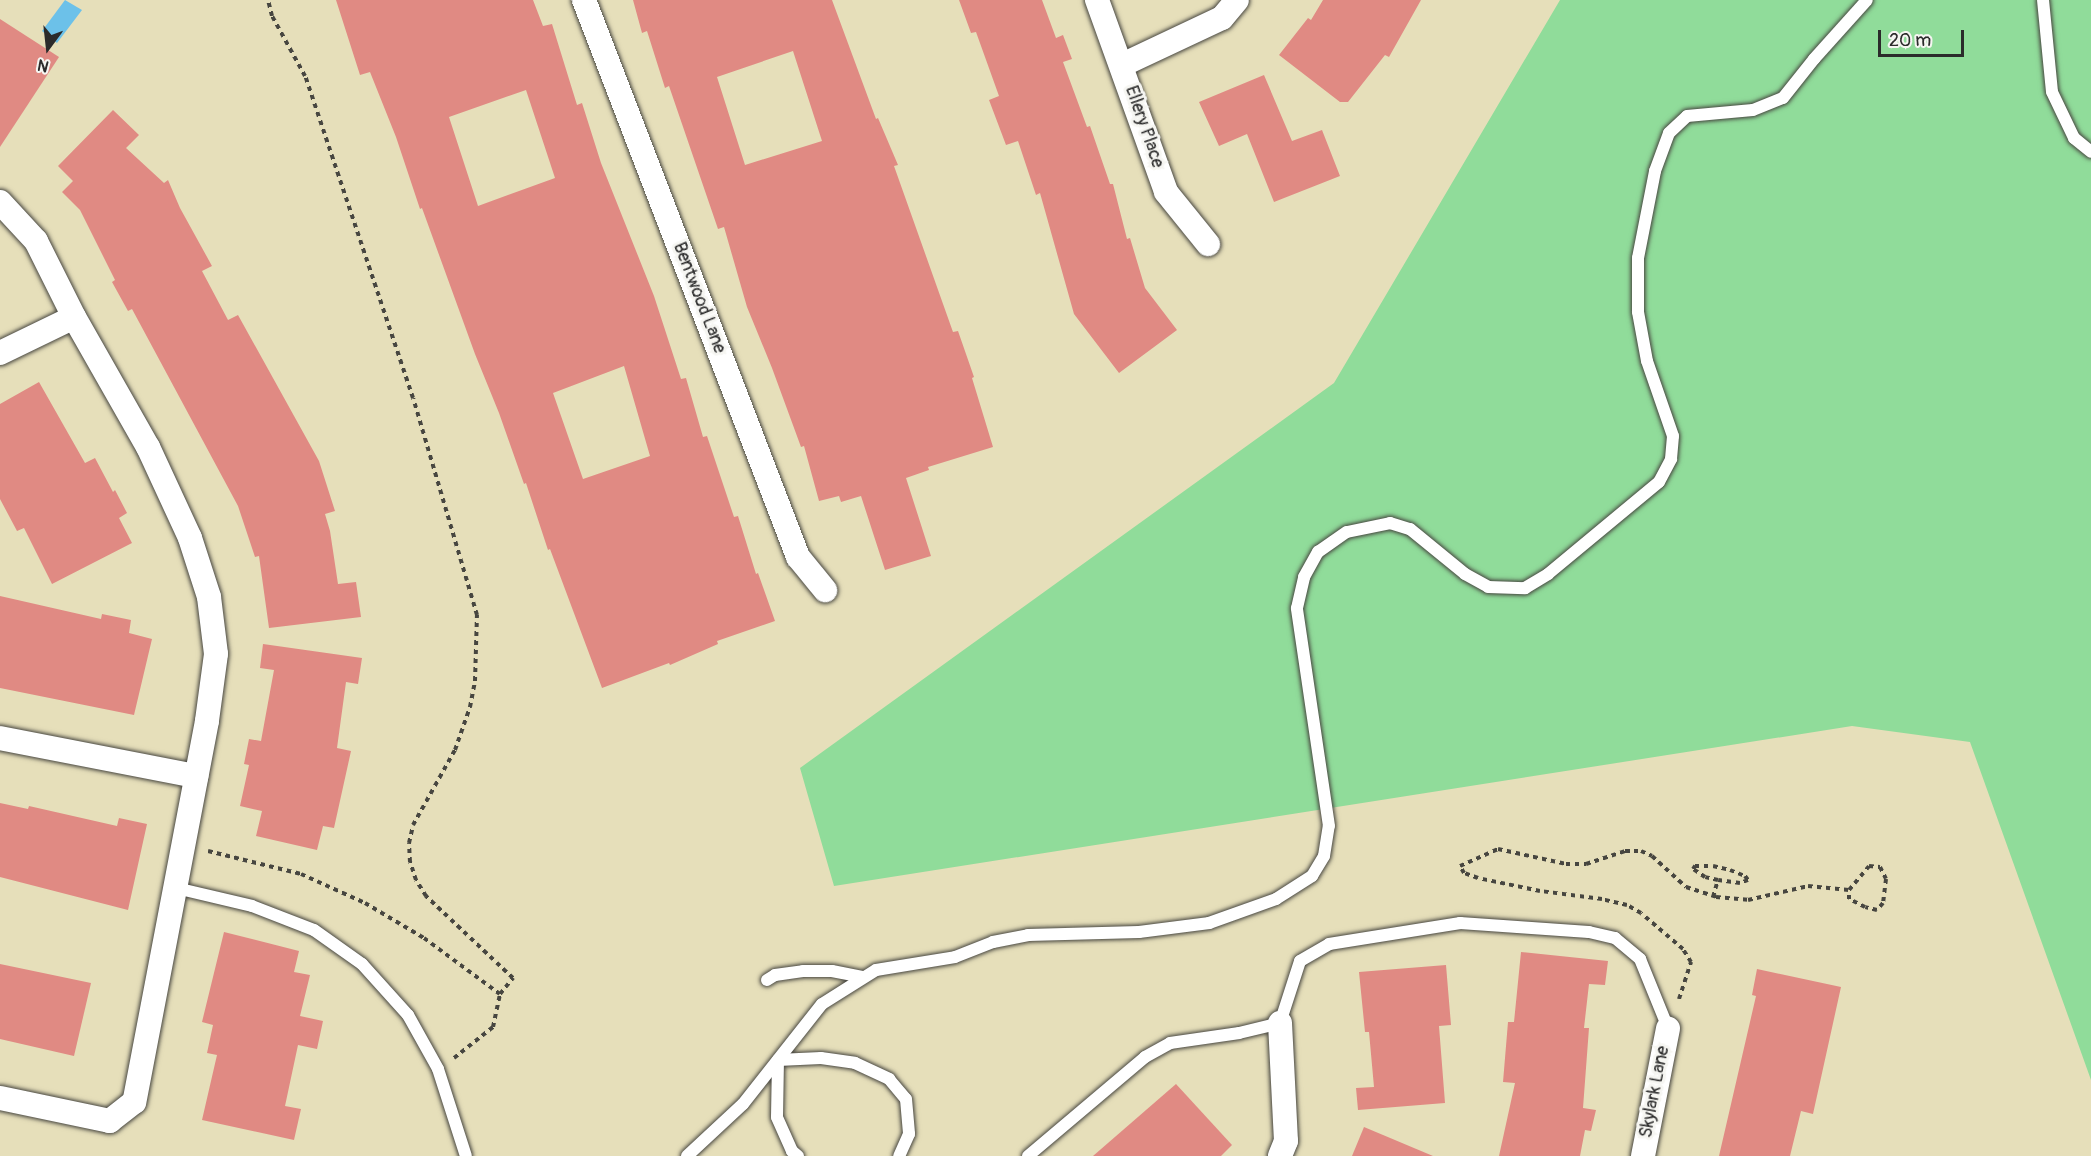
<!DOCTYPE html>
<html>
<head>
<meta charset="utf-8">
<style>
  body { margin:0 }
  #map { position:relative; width:2091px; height:1156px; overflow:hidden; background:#e6dfba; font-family:Pangolin,sans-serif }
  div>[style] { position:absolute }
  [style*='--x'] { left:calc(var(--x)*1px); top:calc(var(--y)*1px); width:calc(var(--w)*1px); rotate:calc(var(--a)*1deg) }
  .green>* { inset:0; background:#90dc9a }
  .water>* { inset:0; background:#6cc1e9 }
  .building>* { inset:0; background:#e08a83 }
  .path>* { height:4px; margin-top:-2px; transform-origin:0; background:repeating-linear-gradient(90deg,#474640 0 4.5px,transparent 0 9px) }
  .roads { filter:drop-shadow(0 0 2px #474640) drop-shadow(0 0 2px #474640) }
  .lane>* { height:12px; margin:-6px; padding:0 6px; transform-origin:6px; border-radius:6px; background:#fff }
  .street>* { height:24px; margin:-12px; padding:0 12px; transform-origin:12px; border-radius:12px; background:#fff }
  span { translate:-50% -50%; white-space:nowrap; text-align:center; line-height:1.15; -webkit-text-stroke:6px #f6f6f2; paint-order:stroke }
  .street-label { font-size:18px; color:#2b2b2b }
  .north { position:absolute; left:18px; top:18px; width:60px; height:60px; -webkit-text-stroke:4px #f6f6f2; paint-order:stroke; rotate:195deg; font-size:16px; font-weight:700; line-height:24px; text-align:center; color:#2b2b2b }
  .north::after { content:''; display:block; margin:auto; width:21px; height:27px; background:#2b2b2b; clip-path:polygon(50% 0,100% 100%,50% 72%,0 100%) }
  .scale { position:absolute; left:1878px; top:30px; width:86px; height:27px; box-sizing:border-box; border:3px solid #2b2b2b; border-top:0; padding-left:8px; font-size:18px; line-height:21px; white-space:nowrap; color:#2b2b2b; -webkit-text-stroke:4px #f6f6f2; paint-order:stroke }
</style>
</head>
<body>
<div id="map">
  <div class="green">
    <div style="clip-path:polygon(1560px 0,2091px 0,2091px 1080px,1970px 742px,1852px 726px,834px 886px,800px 768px,1334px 383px)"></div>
  </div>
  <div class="water">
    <div style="clip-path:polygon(65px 0,82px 10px,57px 43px,42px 31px)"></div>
  </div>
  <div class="building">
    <div style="clip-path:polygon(evenodd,336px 0,533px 0,543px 26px,552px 24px,577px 105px,582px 103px,601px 163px,654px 296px,681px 379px,686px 378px,703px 437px,707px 436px,734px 517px,738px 516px,756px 574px,758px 573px,775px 621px,717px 641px,718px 644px,670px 665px,669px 663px,602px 688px,550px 549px,548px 550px,526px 483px,524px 484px,499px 413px,475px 354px,422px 208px,420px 209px,396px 137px,370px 72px,360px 75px,336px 0,526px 90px,555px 178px,478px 206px,449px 117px,526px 90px,336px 0,624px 366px,650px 456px,583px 479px,553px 393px,624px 366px)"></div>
    <div style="clip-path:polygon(evenodd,633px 0,832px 0,876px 119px,878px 118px,898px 165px,894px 166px,953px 332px,958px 331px,974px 377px,972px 378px,993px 447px,928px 467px,929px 470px,906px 478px,931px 556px,885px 570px,861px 496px,841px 502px,839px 496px,819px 501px,804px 446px,801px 447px,772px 368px,747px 307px,724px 227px,718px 229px,669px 86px,665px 88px,647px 31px,642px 33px,633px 0,793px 51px,822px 141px,745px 165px,717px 77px,793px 51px)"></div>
    <div style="clip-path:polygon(959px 0,1042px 0,1056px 38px,1063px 35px,1072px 59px,1063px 62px,1087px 127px,1090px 126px,1110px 184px,1113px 184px,1127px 239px,1130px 238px,1145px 288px,1177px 330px,1119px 373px,1074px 314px,1040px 193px,1036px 195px,1018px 141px,1006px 145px,989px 100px,999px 96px,976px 32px,971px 33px)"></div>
    <div style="clip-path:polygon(1323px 0,1421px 0,1389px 57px,1385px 55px,1348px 102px,1340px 102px,1279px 55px,1308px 18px,1311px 20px)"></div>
    <div style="clip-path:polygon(0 19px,59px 57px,0 147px)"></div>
    <div style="clip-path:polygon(1264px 75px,1292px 141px,1322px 130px,1340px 176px,1274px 202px,1247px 134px,1219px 146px,1199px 102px)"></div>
    <div style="clip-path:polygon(113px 110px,139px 135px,126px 148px,164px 183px,168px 180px,180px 208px,212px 266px,202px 271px,228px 320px,238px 315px,319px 461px,335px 511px,325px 514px,330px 531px,338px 584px,356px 582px,361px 617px,269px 628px,259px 556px,255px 557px,238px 506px,132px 309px,128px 311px,112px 282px,115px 280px,80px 210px,62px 192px,73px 181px,58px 166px)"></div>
    <div style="clip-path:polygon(39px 382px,85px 463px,95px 458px,113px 492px,115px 490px,127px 513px,119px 518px,132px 543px,52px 584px,24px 528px,17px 531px,0 499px,0 404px)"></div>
    <div style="clip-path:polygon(0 596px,101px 619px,102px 614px,131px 620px,129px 633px,152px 639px,134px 715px,0 688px)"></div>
    <div style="clip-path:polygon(263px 644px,362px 658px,358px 684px,346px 682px,337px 748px,351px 751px,334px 828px,323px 826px,317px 850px,256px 836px,262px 811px,240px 806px,249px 765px,244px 764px,249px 739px,261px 741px,274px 670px,260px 668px)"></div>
    <div style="clip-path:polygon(0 803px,28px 809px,29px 806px,117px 826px,119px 818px,147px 824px,128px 910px,0 877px)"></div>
    <div style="clip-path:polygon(224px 932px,299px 951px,294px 972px,310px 975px,300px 1016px,323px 1021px,317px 1049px,298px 1045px,285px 1106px,301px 1109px,294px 1140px,202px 1120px,217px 1055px,207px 1053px,213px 1025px,202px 1022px)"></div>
    <div style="clip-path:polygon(1521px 952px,1608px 961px,1605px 985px,1589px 984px,1584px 1028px,1589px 1028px,1583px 1108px,1596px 1110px,1591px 1131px,1585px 1130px,1580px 1156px,1499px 1156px,1515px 1083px,1503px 1082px,1508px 1022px,1514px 1022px)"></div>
    <div style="clip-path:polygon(0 964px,91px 983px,74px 1056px,0 1039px)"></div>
    <div style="clip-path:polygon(1446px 965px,1451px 1025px,1439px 1026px,1445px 1103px,1358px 1110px,1356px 1088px,1374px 1087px,1369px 1032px,1365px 1032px,1359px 972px)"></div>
    <div style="clip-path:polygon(1757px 969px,1841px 987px,1813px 1114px,1801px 1111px,1790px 1156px,1719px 1156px,1756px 996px,1752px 995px)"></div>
    <div style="clip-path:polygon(1176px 1084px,1232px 1145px,1221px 1156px,1093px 1156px)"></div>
    <div style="clip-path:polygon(1364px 1127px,1433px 1156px,1352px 1156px)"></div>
  </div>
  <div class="path">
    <div style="--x:208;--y:851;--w:96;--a:13.9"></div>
    <div style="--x:301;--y:874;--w:70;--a:24.4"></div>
    <div style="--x:365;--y:903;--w:69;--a:30.7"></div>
    <div style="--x:424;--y:938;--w:94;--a:36.4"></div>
    <div style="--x:500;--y:994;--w:21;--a:-51"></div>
    <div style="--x:513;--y:978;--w:120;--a:-136.7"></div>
    <div style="--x:426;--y:896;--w:19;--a:-122"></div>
    <div style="--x:416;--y:880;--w:19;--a:-108"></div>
    <div style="--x:410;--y:862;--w:19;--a:-93"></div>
    <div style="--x:409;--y:843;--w:18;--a:-77"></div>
    <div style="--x:413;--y:825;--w:86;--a:-60.8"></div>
    <div style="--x:455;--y:750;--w:46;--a:-70.8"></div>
    <div style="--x:470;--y:707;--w:26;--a:-79"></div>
    <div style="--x:475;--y:681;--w:66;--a:-88.3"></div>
    <div style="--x:477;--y:615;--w:226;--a:-106.4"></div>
    <div style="--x:413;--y:398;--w:340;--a:-108.5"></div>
    <div style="--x:305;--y:76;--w:68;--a:-118.8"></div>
    <div style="--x:272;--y:16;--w:16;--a:-104"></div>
    <div style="--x:1713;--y:897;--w:18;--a:-74"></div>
    <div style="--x:1718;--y:880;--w:13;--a:-167"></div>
    <div style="--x:1705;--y:877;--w:14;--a:-146"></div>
    <div style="--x:1693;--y:869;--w:4;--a:-56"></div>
    <div style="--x:1695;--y:866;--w:18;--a:0"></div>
    <div style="--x:1713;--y:866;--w:17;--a:13"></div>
    <div style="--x:1730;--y:870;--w:16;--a:22"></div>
    <div style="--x:1745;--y:876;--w:5;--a:53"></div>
    <div style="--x:1748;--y:880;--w:9;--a:159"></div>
    <div style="--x:1740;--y:883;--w:22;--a:-172"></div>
    <div style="--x:1679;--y:999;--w:39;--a:-72"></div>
    <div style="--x:1691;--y:962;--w:15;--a:-122"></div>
    <div style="--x:1683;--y:949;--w:55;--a:-139.4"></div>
    <div style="--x:1641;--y:913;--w:16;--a:-150"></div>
    <div style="--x:1627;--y:905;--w:26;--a:-167"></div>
    <div style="--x:1602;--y:899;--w:63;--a:-172.6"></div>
    <div style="--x:1540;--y:891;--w:63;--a:-168.2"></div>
    <div style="--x:1478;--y:878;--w:15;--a:-160"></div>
    <div style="--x:1464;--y:873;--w:8;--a:-120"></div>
    <div style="--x:1460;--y:866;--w:42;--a:-24.1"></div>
    <div style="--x:1498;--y:849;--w:70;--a:12.4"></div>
    <div style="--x:1566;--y:864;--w:20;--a:0"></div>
    <div style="--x:1586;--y:864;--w:41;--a:-18.4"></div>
    <div style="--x:1625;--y:851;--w:16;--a:0"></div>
    <div style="--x:1641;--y:851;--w:12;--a:24"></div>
    <div style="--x:1652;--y:856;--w:46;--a:42.4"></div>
    <div style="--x:1686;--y:887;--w:32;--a:18"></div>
    <div style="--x:1716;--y:897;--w:32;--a:5"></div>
    <div style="--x:1748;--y:900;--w:62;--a:-13.1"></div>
    <div style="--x:1808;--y:886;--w:41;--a:5.6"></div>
    <div style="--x:1849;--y:890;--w:31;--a:-50"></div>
    <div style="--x:1869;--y:866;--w:11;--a:5"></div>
    <div style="--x:1880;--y:867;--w:13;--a:63"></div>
    <div style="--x:1886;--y:879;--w:24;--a:97"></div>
    <div style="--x:1883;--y:903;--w:9;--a:131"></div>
    <div style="--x:1877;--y:910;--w:12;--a:-166"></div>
    <div style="--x:1865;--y:907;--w:18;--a:-153"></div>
    <div style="--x:1849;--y:899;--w:9;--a:-90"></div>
    <div style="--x:454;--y:1058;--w:50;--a:-38.5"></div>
    <div style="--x:493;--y:1027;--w:34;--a:-78"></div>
  </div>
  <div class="roads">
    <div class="lane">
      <div style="--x:2043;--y:0;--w:92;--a:84.4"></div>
      <div style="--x:2052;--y:92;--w:51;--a:64.4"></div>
      <div style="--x:2074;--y:138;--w:22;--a:39"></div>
      <div style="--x:176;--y:888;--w:78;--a:13.3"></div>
      <div style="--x:252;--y:906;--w:66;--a:21.2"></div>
      <div style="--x:314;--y:930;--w:59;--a:35.3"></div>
      <div style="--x:362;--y:964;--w:69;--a:48"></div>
      <div style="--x:408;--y:1015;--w:62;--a:60.9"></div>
      <div style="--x:438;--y:1069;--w:91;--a:72.2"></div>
      <div style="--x:767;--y:980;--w:9;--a:-32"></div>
      <div style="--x:775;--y:975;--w:28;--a:-8"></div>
      <div style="--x:803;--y:971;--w:29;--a:0"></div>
      <div style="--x:832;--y:971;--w:32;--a:11"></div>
      <div style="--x:687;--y:1156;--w:76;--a:-42.9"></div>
      <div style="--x:743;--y:1104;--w:127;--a:-51.7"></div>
      <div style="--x:822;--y:1004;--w:64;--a:-32.2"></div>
      <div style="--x:876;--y:970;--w:80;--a:-9.3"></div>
      <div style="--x:955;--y:957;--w:41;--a:-21.5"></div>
      <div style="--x:993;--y:942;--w:36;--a:-11"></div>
      <div style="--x:1028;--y:935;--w:111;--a:-1.5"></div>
      <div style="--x:1139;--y:932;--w:71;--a:-7.3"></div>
      <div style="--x:1209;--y:923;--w:71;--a:-19.7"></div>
      <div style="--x:1276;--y:899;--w:43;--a:-32.6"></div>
      <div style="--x:1312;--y:876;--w:23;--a:-59"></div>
      <div style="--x:1324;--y:856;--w:30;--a:-81"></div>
      <div style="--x:1329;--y:826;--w:220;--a:-98.4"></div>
      <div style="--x:1297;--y:608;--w:32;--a:-77"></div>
      <div style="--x:1304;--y:577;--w:29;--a:-61"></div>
      <div style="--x:1318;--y:552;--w:35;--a:-35"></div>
      <div style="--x:1347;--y:532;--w:44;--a:-11.8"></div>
      <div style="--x:1390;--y:523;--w:21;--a:17"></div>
      <div style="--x:1410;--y:529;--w:71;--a:39.3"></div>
      <div style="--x:1465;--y:574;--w:26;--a:29"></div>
      <div style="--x:1488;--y:587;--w:37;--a:2"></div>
      <div style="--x:1525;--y:588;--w:27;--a:-31"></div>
      <div style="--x:1548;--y:574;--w:144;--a:-39.7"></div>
      <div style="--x:1659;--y:482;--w:26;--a:-62"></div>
      <div style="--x:1671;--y:459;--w:23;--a:-85"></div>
      <div style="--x:1673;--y:436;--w:79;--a:-109.1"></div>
      <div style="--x:1647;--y:361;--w:50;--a:-100.4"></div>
      <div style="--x:1638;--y:312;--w:54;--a:-90"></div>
      <div style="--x:1638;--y:258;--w:89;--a:-78.9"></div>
      <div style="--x:1655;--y:171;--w:40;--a:-69.8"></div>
      <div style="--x:1669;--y:133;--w:25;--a:-43"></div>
      <div style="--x:1687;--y:116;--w:66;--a:-5.2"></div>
      <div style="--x:1753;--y:110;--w:32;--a:-22"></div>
      <div style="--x:1783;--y:98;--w:50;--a:-51.5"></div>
      <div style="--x:1814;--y:59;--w:79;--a:-48.1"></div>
      <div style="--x:798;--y:1156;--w:8;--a:-140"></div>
      <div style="--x:792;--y:1151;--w:37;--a:-114"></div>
      <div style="--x:777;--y:1117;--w:57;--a:-89"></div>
      <div style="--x:778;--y:1060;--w:43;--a:-2.7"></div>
      <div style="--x:821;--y:1058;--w:34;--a:8"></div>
      <div style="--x:855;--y:1063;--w:38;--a:25"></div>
      <div style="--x:889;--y:1079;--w:26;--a:50"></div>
      <div style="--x:906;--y:1099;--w:35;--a:85"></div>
      <div style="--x:909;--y:1134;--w:24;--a:114"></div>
      <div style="--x:1028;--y:1156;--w:153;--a:-40.2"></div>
      <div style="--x:1145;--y:1057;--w:29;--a:-29"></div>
      <div style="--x:1170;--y:1043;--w:70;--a:-8.2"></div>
      <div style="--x:1239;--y:1033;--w:42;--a:-13.7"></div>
      <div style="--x:1280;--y:1023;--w:65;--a:-72.1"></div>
      <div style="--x:1300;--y:961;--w:34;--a:-30"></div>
      <div style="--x:1329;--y:944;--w:133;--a:-9.1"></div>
      <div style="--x:1460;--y:923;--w:129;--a:4"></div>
      <div style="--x:1589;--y:932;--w:27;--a:13"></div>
      <div style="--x:1615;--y:938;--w:33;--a:40"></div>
      <div style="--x:1640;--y:959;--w:74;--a:67.9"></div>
    </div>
    <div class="street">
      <div style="--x:584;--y:0;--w:597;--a:68.98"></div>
      <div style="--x:798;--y:557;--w:43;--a:50.7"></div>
      <div style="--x:1097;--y:0;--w:204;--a:70.2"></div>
      <div style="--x:1166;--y:192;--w:67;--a:51.1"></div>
      <div style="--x:1122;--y:65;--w:110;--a:-25.2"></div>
      <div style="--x:1222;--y:18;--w:23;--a:-50"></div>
      <div style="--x:0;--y:202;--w:53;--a:47.3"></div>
      <div style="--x:36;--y:241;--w:85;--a:63.4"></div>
      <div style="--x:74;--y:317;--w:150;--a:60.4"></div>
      <div style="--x:148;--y:447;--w:100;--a:65.2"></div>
      <div style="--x:190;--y:538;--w:62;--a:72.1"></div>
      <div style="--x:209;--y:597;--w:57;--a:83"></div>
      <div style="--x:216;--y:654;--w:68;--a:97.7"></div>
      <div style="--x:207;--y:721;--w:388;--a:100.8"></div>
      <div style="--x:134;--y:1102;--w:31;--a:142"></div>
      <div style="--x:110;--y:1121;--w:112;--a:-168.2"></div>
      <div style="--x:0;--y:353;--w:82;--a:-25.9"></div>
      <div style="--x:0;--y:738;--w:200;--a:11"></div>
      <div style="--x:1280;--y:1023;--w:118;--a:87.1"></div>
      <div style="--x:1286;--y:1141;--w:16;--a:112"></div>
      <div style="--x:1643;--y:1156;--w:130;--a:-78.9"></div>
    </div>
  </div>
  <div class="street-label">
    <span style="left:1144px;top:127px;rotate:71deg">Ellery Place</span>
    <span style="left:699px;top:298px;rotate:69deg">Bentwood Lane</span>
    <span style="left:1655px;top:1092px;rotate:-79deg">Skylark Lane</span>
  </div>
  <div class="north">N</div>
  <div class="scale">20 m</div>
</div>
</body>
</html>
